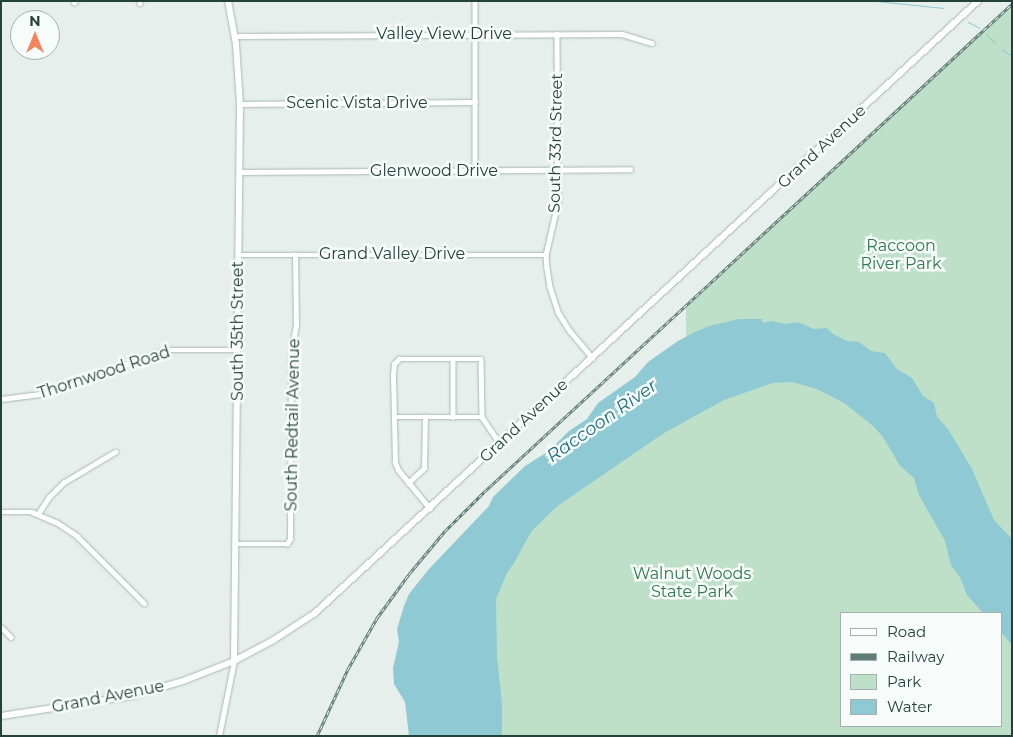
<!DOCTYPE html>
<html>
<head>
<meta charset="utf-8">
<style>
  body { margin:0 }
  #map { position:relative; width:1013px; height:737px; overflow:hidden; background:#e6efeb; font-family:Montserrat,sans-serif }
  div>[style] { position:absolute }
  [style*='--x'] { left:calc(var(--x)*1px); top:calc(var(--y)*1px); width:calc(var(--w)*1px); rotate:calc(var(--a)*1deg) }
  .green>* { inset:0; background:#bfe0c8 }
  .water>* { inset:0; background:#8ec9d4 }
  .stream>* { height:1px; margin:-0.5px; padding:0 0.5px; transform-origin:0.5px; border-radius:0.5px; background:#8ec9d4 }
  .roads { filter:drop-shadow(0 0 1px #a8b8b2) drop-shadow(0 0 1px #a8b8b2) }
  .street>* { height:4.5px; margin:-2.25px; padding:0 2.25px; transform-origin:2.25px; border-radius:2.25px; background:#fff }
  .secondary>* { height:6px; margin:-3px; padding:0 3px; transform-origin:3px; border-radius:3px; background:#fff }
  .rail>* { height:3px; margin-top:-1.5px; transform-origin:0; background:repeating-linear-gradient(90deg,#f7fbf9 0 4px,#5f7d75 0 8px); box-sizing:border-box; border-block:1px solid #5f7d75 }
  span { translate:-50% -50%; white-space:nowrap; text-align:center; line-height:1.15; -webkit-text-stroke:5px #f7fbf9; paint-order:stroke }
  .street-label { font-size:16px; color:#24423a }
  .park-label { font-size:16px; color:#2d7a4b }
  .water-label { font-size:18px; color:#1c6f80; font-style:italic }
  .frame { position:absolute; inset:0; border:2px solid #24423a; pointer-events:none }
  .legend { position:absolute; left:840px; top:612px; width:162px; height:115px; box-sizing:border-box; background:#f7fbf9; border:1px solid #a3b1ad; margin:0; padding:6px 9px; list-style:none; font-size:15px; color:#24423a }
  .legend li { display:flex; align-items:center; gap:10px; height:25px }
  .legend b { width:25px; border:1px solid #a3b1ad }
  .north { position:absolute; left:10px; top:10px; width:50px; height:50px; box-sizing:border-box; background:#f7fbf9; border:1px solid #a3b1ad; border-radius:50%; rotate:0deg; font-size:14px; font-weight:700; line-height:20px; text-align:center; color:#24423a }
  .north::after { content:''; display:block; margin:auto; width:18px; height:22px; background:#f4845f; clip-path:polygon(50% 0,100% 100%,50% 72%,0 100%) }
</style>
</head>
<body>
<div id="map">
  <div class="green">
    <div style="clip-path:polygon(1012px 4px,1012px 570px,922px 406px,686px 358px,686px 305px)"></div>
    <div style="clip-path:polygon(809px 374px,851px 387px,914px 467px,1001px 613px,842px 613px,842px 726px,1002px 726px,1002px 614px,1012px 622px,1012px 736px,491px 736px,488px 552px,695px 399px)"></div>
  </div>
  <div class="water">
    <div style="clip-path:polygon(739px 319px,762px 319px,763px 323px,771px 321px,786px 324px,798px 322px,814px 329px,827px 328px,833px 334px,847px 341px,859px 342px,871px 351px,885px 353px,897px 369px,912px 378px,923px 396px,934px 403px,937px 417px,948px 429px,972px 469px,994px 520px,1012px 539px,1012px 645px,1002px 633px,1002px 613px,983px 613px,967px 595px,960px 577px,951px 565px,945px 541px,919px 495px,914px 478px,900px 466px,883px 437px,873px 426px,844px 403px,817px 389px,792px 382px,773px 383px,724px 400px,664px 433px,556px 507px,531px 532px,514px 563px,507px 573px,496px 599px,497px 656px,502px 705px,502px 736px,409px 736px,405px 702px,394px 684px,393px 668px,399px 642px,397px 629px,404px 606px,409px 594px,429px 569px,489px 506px,493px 497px,525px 466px,549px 451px,569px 431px,587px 419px,598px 403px,635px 377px,648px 362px,678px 341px,695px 332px,709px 326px)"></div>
  </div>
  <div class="stream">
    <div style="--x:876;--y:1;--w:68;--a:5.9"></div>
    <div style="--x:968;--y:22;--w:13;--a:27"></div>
    <div style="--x:986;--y:34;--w:13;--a:45"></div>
    <div style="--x:1001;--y:49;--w:13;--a:32"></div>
  </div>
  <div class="roads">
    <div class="street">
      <div style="--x:140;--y:1;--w:2;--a:90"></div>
      <div style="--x:475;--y:1;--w:170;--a:90"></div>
      <div style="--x:74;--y:3;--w:2;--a:-63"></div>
      <div style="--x:557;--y:34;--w:169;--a:89.7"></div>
      <div style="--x:558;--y:203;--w:53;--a:103"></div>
      <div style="--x:546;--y:255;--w:13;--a:86"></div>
      <div style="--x:547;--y:268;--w:19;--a:81"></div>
      <div style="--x:550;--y:287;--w:26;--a:72"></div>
      <div style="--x:558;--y:312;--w:22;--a:58"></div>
      <div style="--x:570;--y:331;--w:35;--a:50"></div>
      <div style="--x:235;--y:36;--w:387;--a:-0.3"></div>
      <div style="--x:622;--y:34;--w:31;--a:17"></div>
      <div style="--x:240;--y:104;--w:235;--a:-0.5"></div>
      <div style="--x:239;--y:172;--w:391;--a:-0.4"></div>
      <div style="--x:238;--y:255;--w:308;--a:0"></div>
      <div style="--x:453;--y:359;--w:58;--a:90"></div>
      <div style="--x:1;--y:399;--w:47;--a:-7.3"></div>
      <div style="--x:48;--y:393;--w:126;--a:-20"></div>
      <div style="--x:166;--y:350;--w:72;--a:0"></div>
      <div style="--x:395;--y:417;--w:87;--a:0"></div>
      <div style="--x:408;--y:483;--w:22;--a:-43"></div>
      <div style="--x:424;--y:468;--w:51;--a:-88.9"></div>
      <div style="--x:430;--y:509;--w:50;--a:-129.4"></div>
      <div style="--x:398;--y:470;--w:8;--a:-113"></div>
      <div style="--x:395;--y:463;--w:88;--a:-91.3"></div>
      <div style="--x:393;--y:375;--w:11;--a:-85"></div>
      <div style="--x:394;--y:364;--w:7;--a:-45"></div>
      <div style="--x:399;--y:359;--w:82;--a:0"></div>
      <div style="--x:481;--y:359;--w:58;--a:89"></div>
      <div style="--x:482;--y:417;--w:32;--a:56"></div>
      <div style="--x:1;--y:512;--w:31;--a:0"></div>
      <div style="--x:32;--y:512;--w:28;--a:23"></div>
      <div style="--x:58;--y:523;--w:23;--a:34"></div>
      <div style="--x:77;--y:536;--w:95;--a:45"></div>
      <div style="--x:38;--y:514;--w:20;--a:-57"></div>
      <div style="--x:49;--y:497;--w:20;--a:-45"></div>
      <div style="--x:63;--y:483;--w:61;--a:-30.8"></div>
      <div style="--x:235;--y:544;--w:52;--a:0"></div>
      <div style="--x:287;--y:544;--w:6;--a:-59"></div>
      <div style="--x:290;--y:539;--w:186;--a:-89.7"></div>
      <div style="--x:291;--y:353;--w:27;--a:-80"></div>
      <div style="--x:296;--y:326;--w:71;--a:-90.8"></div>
      <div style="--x:1;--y:627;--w:14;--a:45"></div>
      <div style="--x:219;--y:736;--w:76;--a:-78.7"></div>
    </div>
    <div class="secondary">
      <div style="--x:228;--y:1;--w:44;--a:79.5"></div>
      <div style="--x:236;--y:44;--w:60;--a:86.2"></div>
      <div style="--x:240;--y:104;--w:557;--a:90.62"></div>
      <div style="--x:1;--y:716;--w:132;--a:-8.7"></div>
      <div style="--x:131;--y:696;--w:54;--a:-16.1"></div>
      <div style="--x:183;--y:681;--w:55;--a:-21.4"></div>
      <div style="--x:234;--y:661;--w:43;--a:-27.8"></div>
      <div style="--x:272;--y:641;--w:51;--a:-33.1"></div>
      <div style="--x:315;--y:613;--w:902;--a:-42.71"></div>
    </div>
  </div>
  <div class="rail">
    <div style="--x:317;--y:736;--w:74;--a:-65.2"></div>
    <div style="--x:348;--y:669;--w:59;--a:-60.4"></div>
    <div style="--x:377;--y:618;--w:54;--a:-54"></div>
    <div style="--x:409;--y:574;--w:56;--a:-50.1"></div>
    <div style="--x:445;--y:531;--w:55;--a:-45"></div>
    <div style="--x:484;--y:492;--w:719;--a:-42.75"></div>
  </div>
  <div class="street-label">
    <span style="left:444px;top:34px">Valley View Drive</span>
    <span style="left:357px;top:103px">Scenic Vista Drive</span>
    <span style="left:556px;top:143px;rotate:-89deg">South 33rd Street</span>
    <span style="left:822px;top:147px;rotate:-43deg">Grand Avenue</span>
    <span style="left:434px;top:171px">Glenwood Drive</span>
    <span style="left:392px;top:254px">Grand Valley Drive</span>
    <span style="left:238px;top:331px;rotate:-90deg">South 35th Street</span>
    <span style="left:104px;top:373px;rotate:-18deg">Thornwood Road</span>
    <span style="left:524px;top:421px;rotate:-43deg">Grand Avenue</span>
    <span style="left:293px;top:425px;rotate:-89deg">South Redtail Avenue</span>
    <span style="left:108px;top:697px;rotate:-11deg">Grand Avenue</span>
  </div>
  <div class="park-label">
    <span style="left:901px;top:255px">Raccoon<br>River Park</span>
    <span style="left:692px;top:583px">Walnut Woods<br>State Park</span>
  </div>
  <div class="water-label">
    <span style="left:602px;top:421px;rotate:-35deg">Raccoon River</span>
  </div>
  <div class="frame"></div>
  <ul class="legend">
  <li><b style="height:6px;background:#fff"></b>Road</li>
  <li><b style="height:6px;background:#5f7d75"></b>Railway</li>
  <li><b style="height:14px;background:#bfe0c8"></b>Park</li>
  <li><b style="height:14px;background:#8ec9d4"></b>Water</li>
  </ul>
  <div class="north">N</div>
</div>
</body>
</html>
